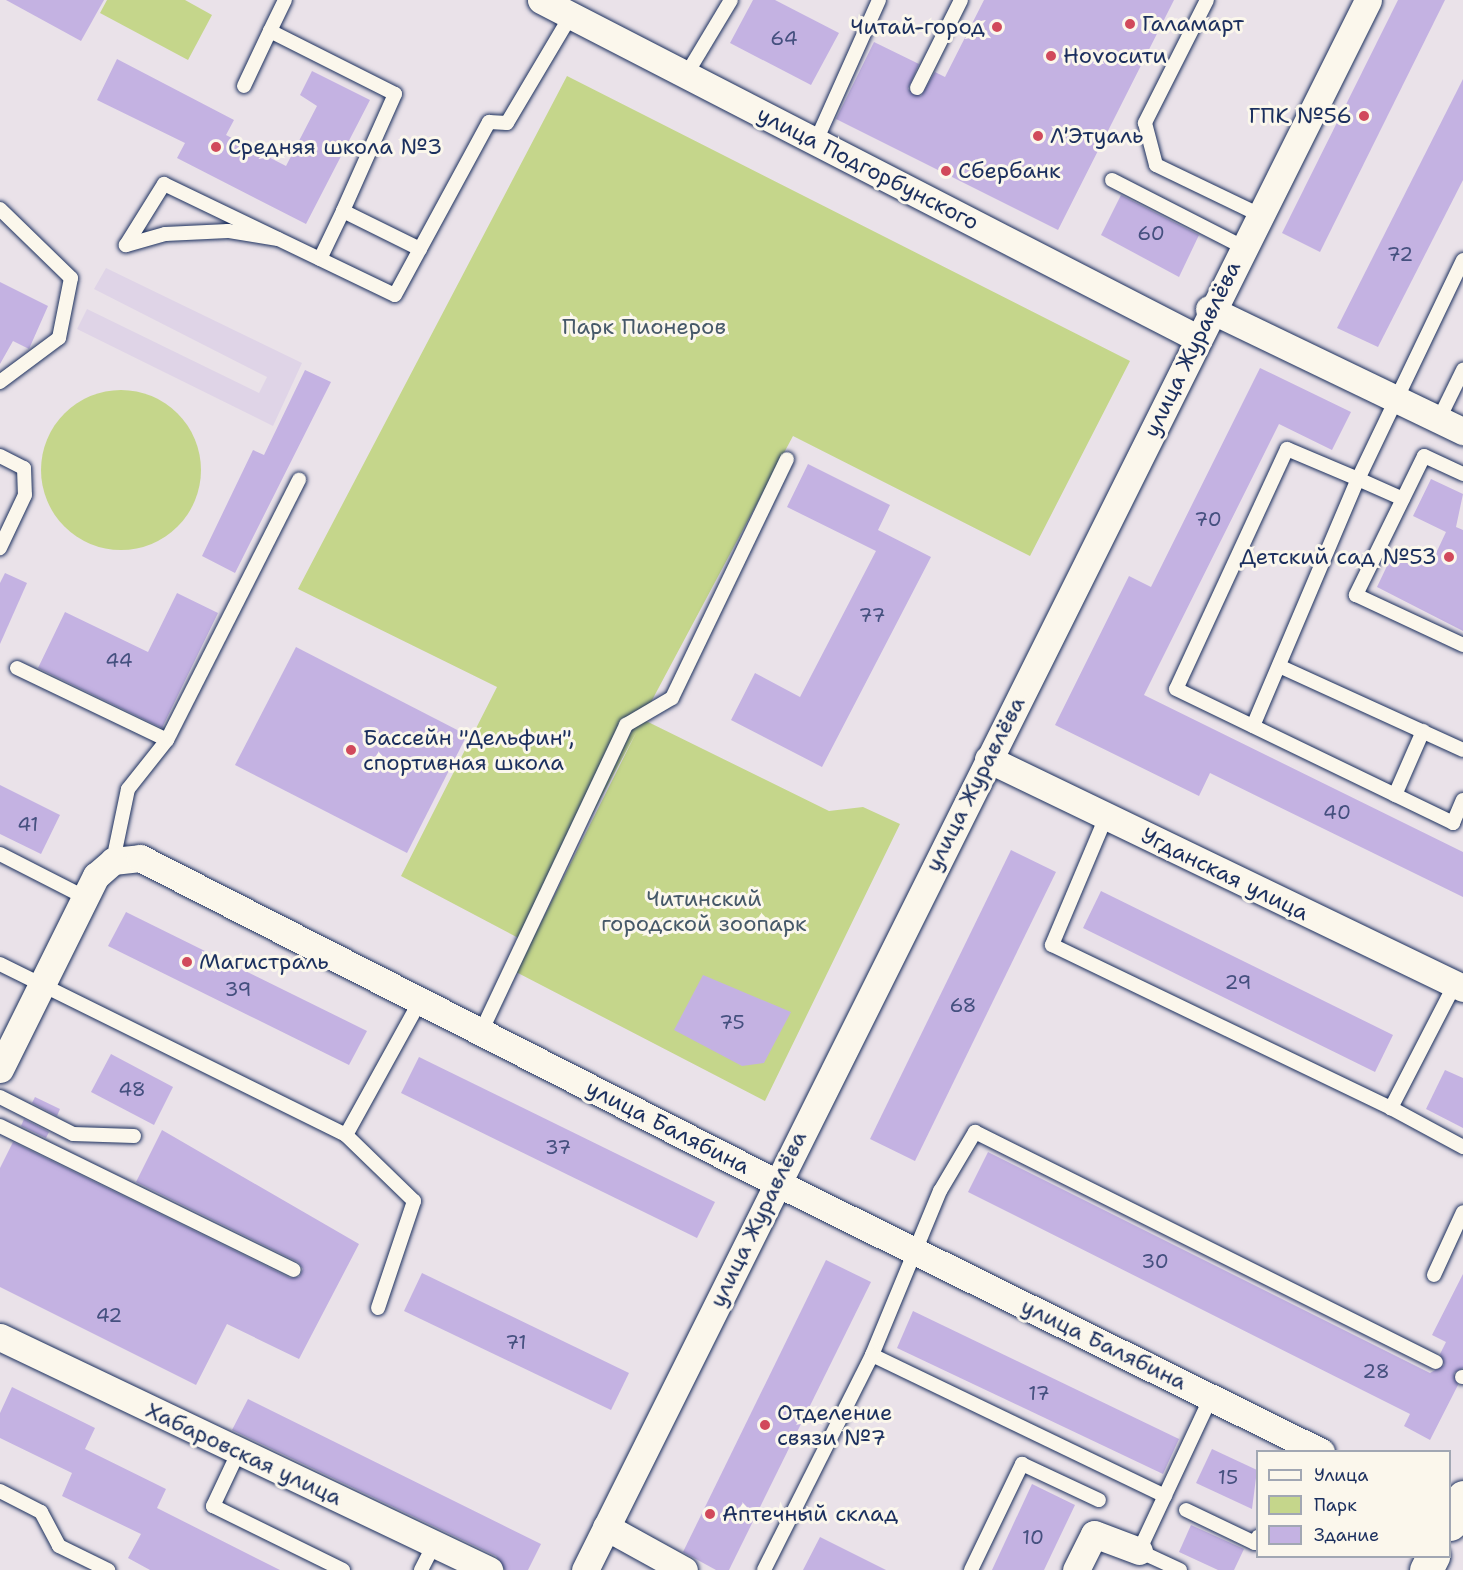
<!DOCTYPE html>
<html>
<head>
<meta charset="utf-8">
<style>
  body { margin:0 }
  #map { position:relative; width:1463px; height:1570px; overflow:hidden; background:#eae2e9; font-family:"Shantell Sans",sans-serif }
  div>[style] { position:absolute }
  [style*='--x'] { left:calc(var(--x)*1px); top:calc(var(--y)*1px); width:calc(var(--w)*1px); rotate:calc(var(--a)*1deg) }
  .built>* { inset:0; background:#dfd4e7 }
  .green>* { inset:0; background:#c5d68b }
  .round { border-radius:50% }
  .building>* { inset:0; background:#c4b2e2 }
  .roads { filter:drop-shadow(0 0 2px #1b2f5e) drop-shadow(0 0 2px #1b2f5e) }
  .service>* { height:14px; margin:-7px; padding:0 7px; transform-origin:7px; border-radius:7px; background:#fbf7ec }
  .minor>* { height:27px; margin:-13.5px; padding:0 13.5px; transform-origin:13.5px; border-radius:13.5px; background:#fbf7ec }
  .secondary>* { height:33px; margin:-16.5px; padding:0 16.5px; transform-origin:16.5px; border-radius:16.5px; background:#fbf7ec }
  .dots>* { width:16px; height:16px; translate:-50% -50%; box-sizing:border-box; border:3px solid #fbf7ec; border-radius:50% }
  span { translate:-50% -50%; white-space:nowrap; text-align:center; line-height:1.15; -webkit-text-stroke:6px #fbf7ec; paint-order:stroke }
  .number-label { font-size:20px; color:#45507f }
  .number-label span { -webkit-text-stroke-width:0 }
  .poi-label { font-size:22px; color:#1b2f5e }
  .left { translate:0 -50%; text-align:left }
  .right { translate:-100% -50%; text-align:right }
  .street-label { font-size:22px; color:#1b2f5e }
  .park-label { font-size:22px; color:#465969 }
  .legend { position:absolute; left:1256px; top:1450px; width:195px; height:108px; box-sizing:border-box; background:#fbf7ec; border:2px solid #a1a7b3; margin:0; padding:8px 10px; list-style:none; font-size:18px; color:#1b2f5e }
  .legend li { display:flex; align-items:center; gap:12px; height:30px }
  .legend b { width:30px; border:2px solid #a1a7b3 }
</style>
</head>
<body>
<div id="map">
  <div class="built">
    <div style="clip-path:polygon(106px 268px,302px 363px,273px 426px,77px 329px,87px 309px,259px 393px,267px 377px,94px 289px)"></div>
  </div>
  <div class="green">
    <div style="clip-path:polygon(107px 0,185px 0,212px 15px,188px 60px,100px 13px)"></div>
    <div style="clip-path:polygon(567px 76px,1130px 361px,1030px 556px,793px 436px,642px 719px,829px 811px,863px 807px,900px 824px,765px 1101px,516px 972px,637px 731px,524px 941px,401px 876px,497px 687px,298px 589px)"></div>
    <div class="round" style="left:41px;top:390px;width:160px;height:160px"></div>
  </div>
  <div class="building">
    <div style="clip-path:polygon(6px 0,104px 0,81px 41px)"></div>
    <div style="clip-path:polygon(753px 0,775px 0,839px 33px,811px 85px,730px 43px)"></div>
    <div style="clip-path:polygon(984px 0,1174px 0,1058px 230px,836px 119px,874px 42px,919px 64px,908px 89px,921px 96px,935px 72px,945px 77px)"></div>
    <div style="clip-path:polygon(1398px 0,1445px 0,1320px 252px,1282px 233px)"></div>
    <div style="clip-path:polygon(117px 59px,234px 120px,226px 135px,286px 166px,317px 106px,300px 95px,312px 71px,370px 100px,306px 224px,177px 158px,185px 143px,97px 100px)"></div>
    <div style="clip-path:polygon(1463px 79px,1463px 180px,1378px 347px,1337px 328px)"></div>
    <div style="clip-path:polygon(1121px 195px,1199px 235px,1179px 277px,1101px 235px)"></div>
    <div style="clip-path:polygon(0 282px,48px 306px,29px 349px,13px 341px,0 364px)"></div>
    <div style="clip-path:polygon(1260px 368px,1351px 412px,1332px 450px,1279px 424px,1144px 695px,1463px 852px,1463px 897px,1210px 773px,1199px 796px,1055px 725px,1129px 576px,1151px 587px)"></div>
    <div style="clip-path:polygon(305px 370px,331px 382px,235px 573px,202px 556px,253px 450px,264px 455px)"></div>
    <div style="clip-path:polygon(808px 464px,890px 505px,878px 530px,931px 557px,822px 767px,731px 720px,755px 673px,800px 697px,876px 551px,787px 507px)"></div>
    <div style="clip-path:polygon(1431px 479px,1463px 494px,1456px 527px,1463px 530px,1463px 631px,1377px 587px,1395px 549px,1430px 566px,1446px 532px,1413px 516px)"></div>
    <div style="clip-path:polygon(5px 573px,27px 583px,0 644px,0 583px)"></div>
    <div style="clip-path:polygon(177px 593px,218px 613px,162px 728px,38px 668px,65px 612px,148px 652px)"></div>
    <div style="clip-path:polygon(296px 647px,467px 735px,407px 853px,235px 765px)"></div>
    <div style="clip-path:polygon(0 785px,60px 815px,41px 854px,0 834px)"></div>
    <div style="clip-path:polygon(1011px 850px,1056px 872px,915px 1161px,870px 1139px)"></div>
    <div style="clip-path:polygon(1101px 891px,1393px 1035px,1375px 1072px,1083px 928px)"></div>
    <div style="clip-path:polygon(126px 912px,367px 1031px,349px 1065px,108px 946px)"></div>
    <div style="clip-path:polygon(703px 975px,791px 1012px,764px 1063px,742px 1066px,674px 1030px)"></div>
    <div style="clip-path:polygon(111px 1054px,173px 1087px,154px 1125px,91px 1092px)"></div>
    <div style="clip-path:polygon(419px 1057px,715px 1202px,697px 1238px,401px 1093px)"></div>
    <div style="clip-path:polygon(1445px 1070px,1463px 1078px,1463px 1128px,1426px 1109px)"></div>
    <div style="clip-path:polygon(35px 1097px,60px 1109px,57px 1116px,32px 1103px)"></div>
    <div style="clip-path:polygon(24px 1119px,49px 1132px,46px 1138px,21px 1126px)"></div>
    <div style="clip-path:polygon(162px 1130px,359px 1244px,299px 1359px,227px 1324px,196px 1385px,0 1287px,0 1168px,13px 1142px,290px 1278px,299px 1277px,303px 1269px,298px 1262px,136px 1182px)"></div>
    <div style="clip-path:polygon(988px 1152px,1430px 1373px,1444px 1365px,1440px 1354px,1446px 1342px,1432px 1335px,1463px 1274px,1463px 1368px,1454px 1373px,1458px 1385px,1430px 1440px,1404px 1426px,1410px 1414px,968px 1192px)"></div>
    <div style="clip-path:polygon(826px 1260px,871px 1282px,729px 1570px,716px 1570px,683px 1552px)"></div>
    <div style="clip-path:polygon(422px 1273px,629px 1373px,611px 1410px,404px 1311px)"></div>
    <div style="clip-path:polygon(913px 1311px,1179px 1439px,1163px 1474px,897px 1348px)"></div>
    <div style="clip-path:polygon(12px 1387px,95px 1428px,85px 1449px,166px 1489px,157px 1508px,280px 1570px,150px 1570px,128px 1558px,141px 1534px,62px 1496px,72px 1473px,0 1438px,0 1413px)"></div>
    <div style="clip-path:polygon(248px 1399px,541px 1544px,528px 1570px,505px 1570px,496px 1556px,232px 1430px)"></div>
    <div style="clip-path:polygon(1212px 1449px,1257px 1470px,1252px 1509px,1196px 1483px)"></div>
    <div style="clip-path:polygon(1032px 1484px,1075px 1505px,1044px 1570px,992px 1570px)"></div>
    <div style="clip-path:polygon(1191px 1525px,1244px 1549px,1234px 1570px,1218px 1570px,1179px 1552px)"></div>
    <div style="clip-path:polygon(820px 1537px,886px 1570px,803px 1570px)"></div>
  </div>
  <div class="roads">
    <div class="service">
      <div style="--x:285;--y:0;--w:34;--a:116"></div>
      <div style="--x:270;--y:31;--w:140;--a:26.7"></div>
      <div style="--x:395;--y:94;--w:128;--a:114"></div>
      <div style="--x:1207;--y:0;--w:138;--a:116.8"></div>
      <div style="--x:1145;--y:123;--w:43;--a:75.3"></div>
      <div style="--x:1156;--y:165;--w:115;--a:25.7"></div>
      <div style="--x:686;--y:75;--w:87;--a:-59"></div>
      <div style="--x:244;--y:86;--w:61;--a:-64.7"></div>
      <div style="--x:917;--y:88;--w:98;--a:-63.4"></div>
      <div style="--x:816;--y:141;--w:154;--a:-65.9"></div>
      <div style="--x:1112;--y:180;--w:147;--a:27.1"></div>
      <div style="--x:0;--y:209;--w:99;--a:44.2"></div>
      <div style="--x:71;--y:278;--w:61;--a:101.3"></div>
      <div style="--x:59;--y:338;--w:74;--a:143.3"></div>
      <div style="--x:278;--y:239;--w:51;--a:-170.9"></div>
      <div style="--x:228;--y:231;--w:63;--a:177.3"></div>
      <div style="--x:165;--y:234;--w:41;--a:164.2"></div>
      <div style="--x:126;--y:245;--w:72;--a:-58.1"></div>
      <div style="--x:164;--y:184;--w:256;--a:25.7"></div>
      <div style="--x:395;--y:295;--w:197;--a:-61.5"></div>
      <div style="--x:489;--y:122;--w:18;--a:3"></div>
      <div style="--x:507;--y:123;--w:126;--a:-59.3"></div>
      <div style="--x:320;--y:259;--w:53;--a:-64.4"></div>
      <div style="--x:343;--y:211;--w:86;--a:26.3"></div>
      <div style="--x:1463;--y:260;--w:243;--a:115.6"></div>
      <div style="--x:1358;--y:479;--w:77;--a:-157.1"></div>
      <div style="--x:1287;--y:449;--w:264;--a:114.8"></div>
      <div style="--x:1176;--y:689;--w:308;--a:25.8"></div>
      <div style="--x:1453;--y:823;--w:25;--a:-67"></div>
      <div style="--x:1439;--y:419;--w:55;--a:-63.9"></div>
      <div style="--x:0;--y:456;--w:27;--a:27"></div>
      <div style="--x:24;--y:468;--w:27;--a:88"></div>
      <div style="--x:25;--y:495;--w:59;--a:115.3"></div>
      <div style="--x:1463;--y:474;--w:43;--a:-155.2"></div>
      <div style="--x:1424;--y:456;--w:155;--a:116.1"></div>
      <div style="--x:1356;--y:595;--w:118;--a:25"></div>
      <div style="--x:1279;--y:666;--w:202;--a:24.5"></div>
      <div style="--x:17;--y:668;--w:166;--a:25.6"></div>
      <div style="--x:167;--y:740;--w:63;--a:128.5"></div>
      <div style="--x:128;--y:789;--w:74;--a:101.8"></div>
      <div style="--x:1253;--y:726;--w:268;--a:-67"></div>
      <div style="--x:1358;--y:479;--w:49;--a:24"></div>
      <div style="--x:167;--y:740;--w:292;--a:-63.1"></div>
      <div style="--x:1395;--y:795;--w:70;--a:-66.4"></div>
      <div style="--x:1106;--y:817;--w:139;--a:112.9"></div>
      <div style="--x:1052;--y:945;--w:376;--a:25.7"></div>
      <div style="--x:0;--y:854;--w:94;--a:27.1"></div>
      <div style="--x:0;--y:964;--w:386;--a:26.3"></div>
      <div style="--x:1455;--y:984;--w:140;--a:117.3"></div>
      <div style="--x:1391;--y:1108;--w:82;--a:28.4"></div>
      <div style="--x:481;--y:1032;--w:340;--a:-64.7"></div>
      <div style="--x:626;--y:725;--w:53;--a:-30.4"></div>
      <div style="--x:672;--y:698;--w:265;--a:-64.3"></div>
      <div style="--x:0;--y:1097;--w:82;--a:26.9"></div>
      <div style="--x:73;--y:1134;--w:61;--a:1.9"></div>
      <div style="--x:0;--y:1126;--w:327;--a:26.1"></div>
      <div style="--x:1434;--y:1275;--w:69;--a:-65.3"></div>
      <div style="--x:378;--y:1308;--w:113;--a:-71.4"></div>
      <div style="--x:414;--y:1201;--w:95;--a:-135.9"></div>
      <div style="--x:346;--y:1135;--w:153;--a:-61.1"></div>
      <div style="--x:1462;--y:1377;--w:1;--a:0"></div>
      <div style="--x:239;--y:1451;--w:61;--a:115.3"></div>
      <div style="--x:213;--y:1506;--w:145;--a:26.2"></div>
      <div style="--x:0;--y:1491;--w:46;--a:27.1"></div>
      <div style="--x:41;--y:1512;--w:38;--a:62"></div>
      <div style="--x:59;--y:1546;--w:55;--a:26.1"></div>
      <div style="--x:1165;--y:1496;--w:325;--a:-154.3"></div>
      <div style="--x:872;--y:1355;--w:178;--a:-67.5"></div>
      <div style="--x:940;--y:1191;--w:69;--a:-59.3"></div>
      <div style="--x:975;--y:1132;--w:515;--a:26.52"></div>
      <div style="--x:1186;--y:1510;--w:76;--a:25.6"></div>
      <div style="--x:1255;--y:1543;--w:7;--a:-63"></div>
      <div style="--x:421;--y:1570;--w:29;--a:-63"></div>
      <div style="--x:764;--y:1570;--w:241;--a:-63.3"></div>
      <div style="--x:971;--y:1570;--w:118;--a:-64.3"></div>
      <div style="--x:1022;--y:1464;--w:85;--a:25.1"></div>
      <div style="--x:1180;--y:1570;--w:45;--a:-155.1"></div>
      <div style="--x:1139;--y:1551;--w:170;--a:-64.9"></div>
    </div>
    <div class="minor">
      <div style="--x:541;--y:0;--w:736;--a:27.26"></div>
      <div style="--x:1209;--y:309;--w:282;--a:25.7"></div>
      <div style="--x:988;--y:759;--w:527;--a:25.74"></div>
      <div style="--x:0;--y:1069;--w:216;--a:-63.6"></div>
      <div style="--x:96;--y:876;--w:23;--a:-41"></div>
      <div style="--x:113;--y:861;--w:27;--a:-6"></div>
      <div style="--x:140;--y:858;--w:715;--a:27.03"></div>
      <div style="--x:777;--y:1183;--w:607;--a:26.31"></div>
      <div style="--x:0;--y:1337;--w:542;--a:25.48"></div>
      <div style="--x:606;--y:1527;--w:89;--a:28.9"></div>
      <div style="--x:585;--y:1570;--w:1754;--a:-63.49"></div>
      <div style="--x:1076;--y:1570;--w:40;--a:-63.4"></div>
      <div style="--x:1094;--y:1534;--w:48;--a:20.7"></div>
    </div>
    <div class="secondary">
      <div style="--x:1450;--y:1524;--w:30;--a:-64"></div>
      <div style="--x:1426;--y:1570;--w:16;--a:-63"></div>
    </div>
  </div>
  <div class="dots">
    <div style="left:1130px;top:24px;background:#d1495b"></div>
    <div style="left:997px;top:27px;background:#d1495b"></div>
    <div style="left:1051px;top:56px;background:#d1495b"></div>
    <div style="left:1364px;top:116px;background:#d1495b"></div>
    <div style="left:1038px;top:136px;background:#d1495b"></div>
    <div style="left:216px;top:147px;background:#d1495b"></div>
    <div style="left:946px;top:171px;background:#d1495b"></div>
    <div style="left:1449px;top:557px;background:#d1495b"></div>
    <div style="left:351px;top:750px;background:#d1495b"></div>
    <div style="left:187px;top:962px;background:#d1495b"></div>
    <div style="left:765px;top:1425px;background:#d1495b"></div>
    <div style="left:710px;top:1514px;background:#d1495b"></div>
  </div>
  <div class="number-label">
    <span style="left:784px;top:38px">64</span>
    <span style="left:1151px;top:233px">60</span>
    <span style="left:1400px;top:254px">72</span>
    <span style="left:1208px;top:519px">70</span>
    <span style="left:872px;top:615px">77</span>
    <span style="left:119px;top:660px">44</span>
    <span style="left:1337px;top:812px">40</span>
    <span style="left:28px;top:824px">41</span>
    <span style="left:1238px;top:982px">29</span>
    <span style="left:238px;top:989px">39</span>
    <span style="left:963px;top:1005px">68</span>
    <span style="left:732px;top:1022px">75</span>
    <span style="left:132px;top:1089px">48</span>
    <span style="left:558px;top:1147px">37</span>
    <span style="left:1155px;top:1261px">30</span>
    <span style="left:109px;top:1315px">42</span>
    <span style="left:516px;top:1342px">71</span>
    <span style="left:1376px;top:1371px">28</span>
    <span style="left:1039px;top:1393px">17</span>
    <span style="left:1228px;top:1477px">15</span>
    <span style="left:1033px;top:1537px">10</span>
  </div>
  <div class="poi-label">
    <span class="left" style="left:1142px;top:24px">Галамарт</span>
    <span class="right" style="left:985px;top:27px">Читай-город</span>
    <span class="left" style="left:1063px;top:56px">Ноvосити</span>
    <span class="right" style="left:1352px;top:116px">ГПК №56</span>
    <span class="left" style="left:1050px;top:136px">Л'Этуаль</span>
    <span class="left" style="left:228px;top:147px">Средняя школа №3</span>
    <span class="left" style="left:958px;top:171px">Сбербанк</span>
    <span class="right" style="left:1437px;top:557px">Детский сад №53</span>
    <span class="left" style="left:363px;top:750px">Бассейн "Дельфин",<br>спортивная школа</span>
    <span class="left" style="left:199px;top:962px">Магистраль</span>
    <span class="left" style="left:777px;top:1425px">Отделение<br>связи №7</span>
    <span class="left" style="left:722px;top:1514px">Аптечный склад</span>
  </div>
  <div class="street-label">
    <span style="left:868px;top:168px;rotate:27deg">улица Подгорбунского</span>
    <span style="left:1192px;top:349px;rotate:-64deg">улица Журавлёва</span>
    <span style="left:975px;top:784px;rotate:-63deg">улица Журавлёва</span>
    <span style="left:1225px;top:874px;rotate:26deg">Угданская улица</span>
    <span style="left:668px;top:1127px;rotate:27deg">улица Балябина</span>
    <span style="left:758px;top:1219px;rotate:-64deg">улица Журавлёва</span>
    <span style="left:1104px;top:1344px;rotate:26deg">улица Балябина</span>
    <span style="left:244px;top:1454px;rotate:25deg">Хабаровская улица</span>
  </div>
  <div class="park-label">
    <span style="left:644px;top:327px">Парк Пионеров</span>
    <span style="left:704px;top:911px">Читинский<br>городской зоопарк</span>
  </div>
  <ul class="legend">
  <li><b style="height:8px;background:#fbf7ec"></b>Улица</li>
  <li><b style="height:16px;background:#c5d68b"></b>Парк</li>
  <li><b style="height:16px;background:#c4b2e2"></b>Здание</li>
  </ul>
</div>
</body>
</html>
